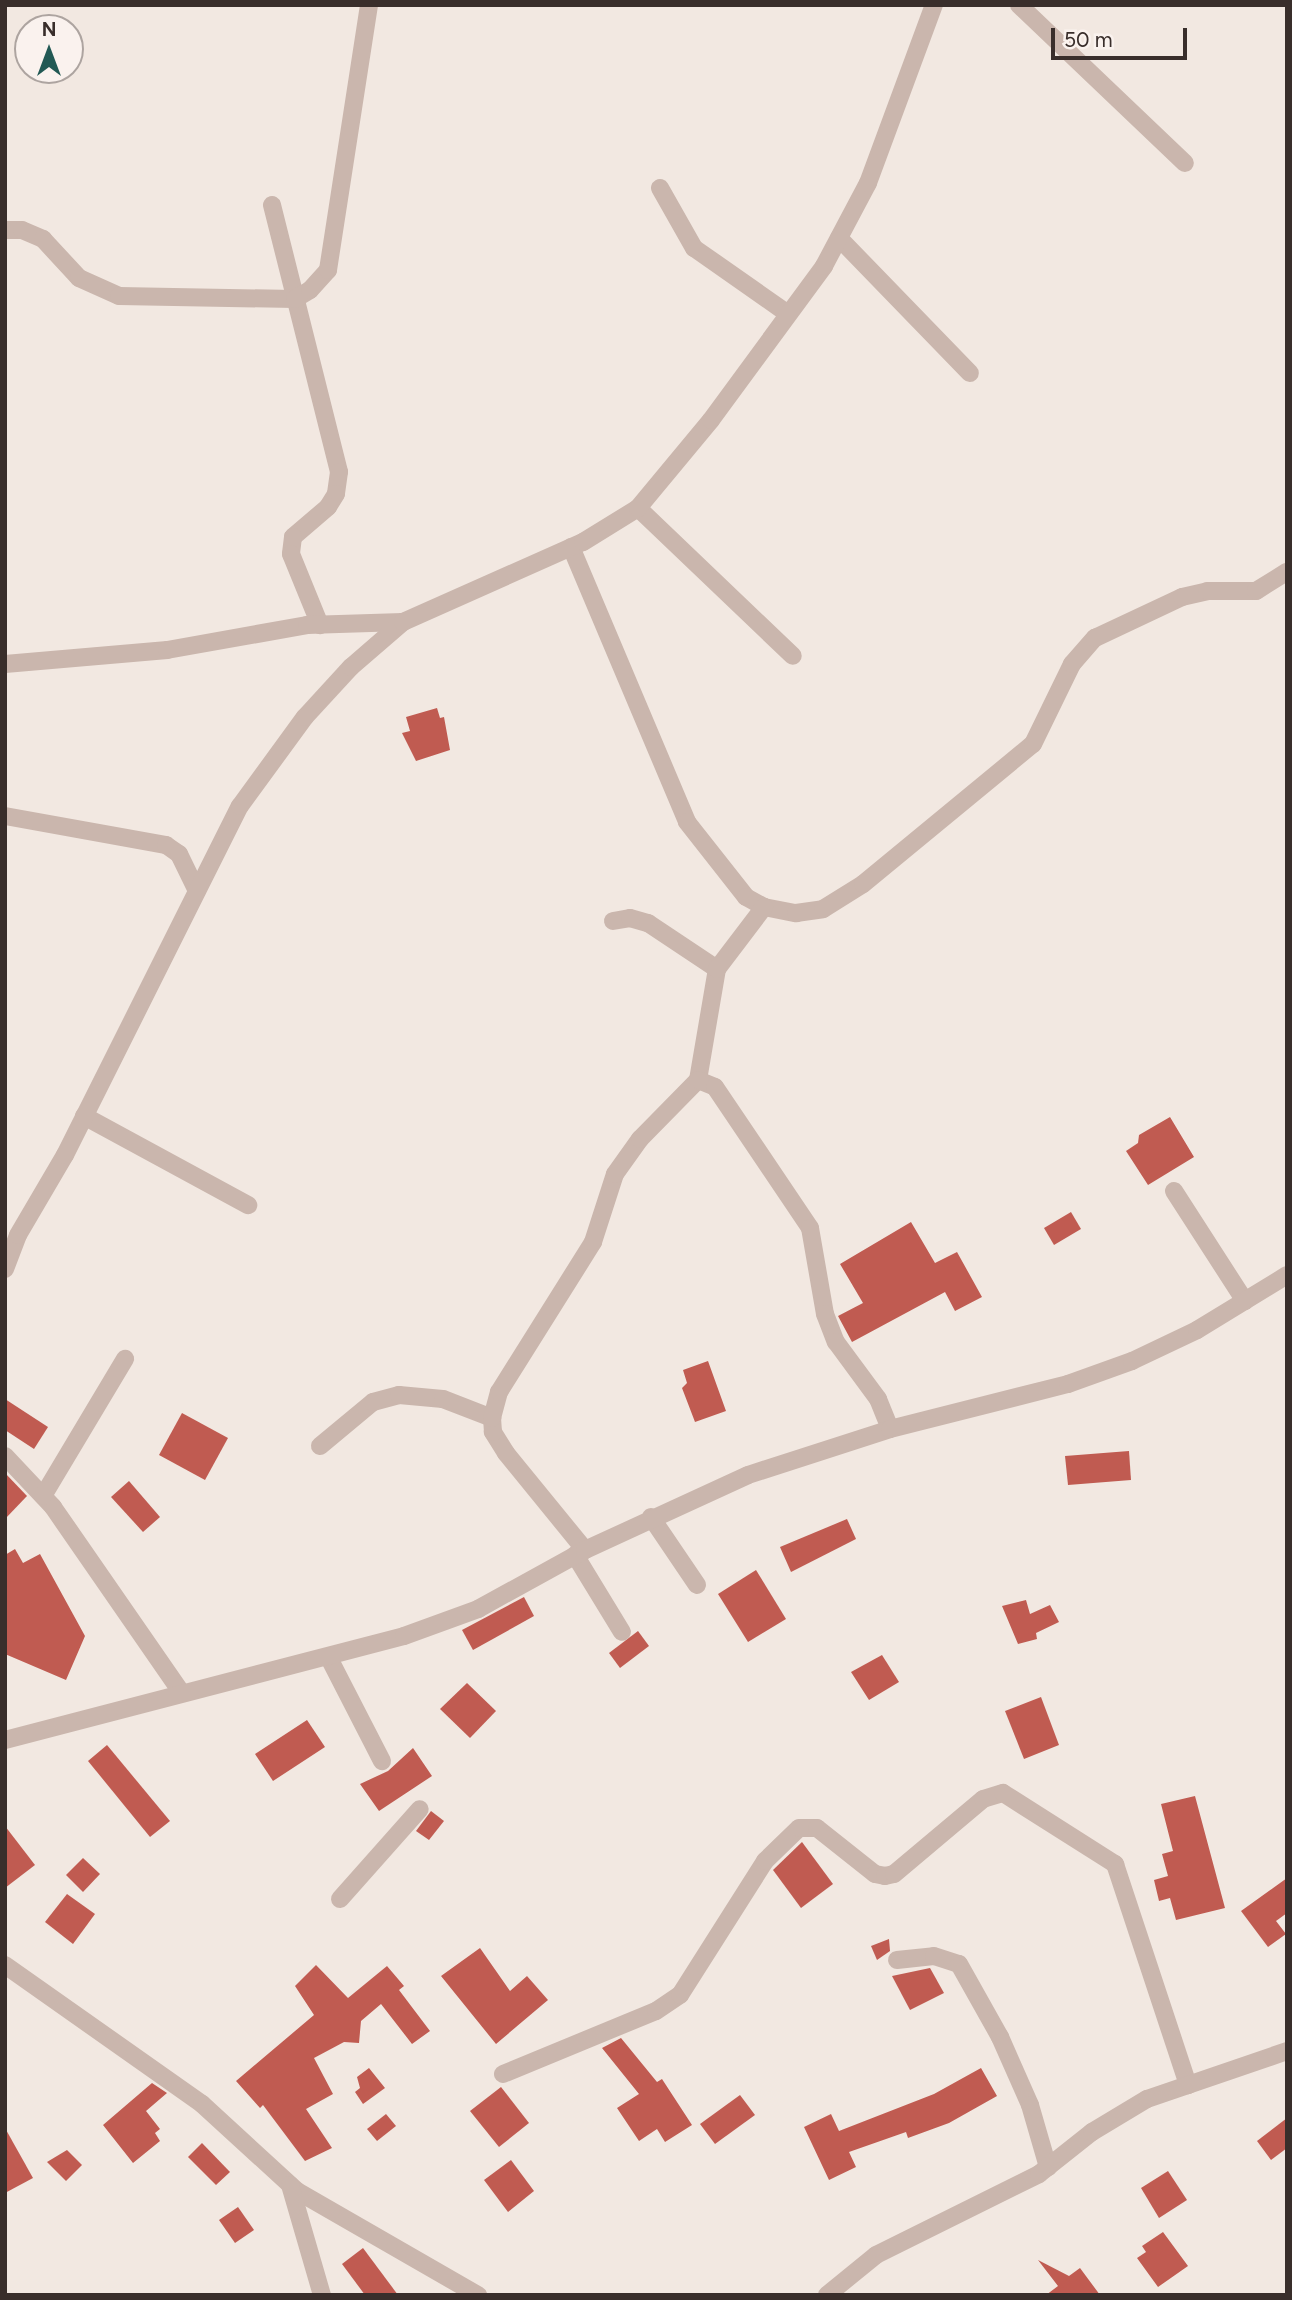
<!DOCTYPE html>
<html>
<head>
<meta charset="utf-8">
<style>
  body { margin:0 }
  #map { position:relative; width:1292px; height:2300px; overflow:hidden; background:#f2e8e1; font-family:Figtree,sans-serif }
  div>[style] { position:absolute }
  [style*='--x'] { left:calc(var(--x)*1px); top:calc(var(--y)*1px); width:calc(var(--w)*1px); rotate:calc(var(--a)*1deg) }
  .building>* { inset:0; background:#c05b51 }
  .street>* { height:18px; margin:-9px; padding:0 9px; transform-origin:9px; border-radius:9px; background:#cab6ad }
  span { translate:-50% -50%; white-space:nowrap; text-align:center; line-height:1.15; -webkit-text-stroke:6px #faf2ee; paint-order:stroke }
  .frame { position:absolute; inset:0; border:7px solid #392e2b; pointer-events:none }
  .north { position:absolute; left:14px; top:14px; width:70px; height:70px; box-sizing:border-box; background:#faf2ee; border:2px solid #ada4a0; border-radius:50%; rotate:0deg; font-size:19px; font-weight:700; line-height:28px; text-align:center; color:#392e2b }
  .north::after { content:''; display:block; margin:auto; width:24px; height:32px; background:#225954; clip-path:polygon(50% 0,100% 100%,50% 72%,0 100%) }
  .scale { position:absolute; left:1051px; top:28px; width:136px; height:32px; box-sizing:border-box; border:4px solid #392e2b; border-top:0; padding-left:9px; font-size:21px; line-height:24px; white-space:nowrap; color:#392e2b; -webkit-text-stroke:5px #faf2ee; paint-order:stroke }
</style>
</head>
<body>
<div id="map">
  <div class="building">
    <div style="clip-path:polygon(437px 708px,440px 718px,444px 717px,450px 750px,416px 761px,402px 733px,410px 731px,406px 717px)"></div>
    <div style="clip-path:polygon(1170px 1117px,1194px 1157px,1148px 1185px,1126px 1151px,1138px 1143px,1139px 1135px)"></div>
    <div style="clip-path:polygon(1071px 1212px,1081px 1229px,1054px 1245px,1044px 1228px)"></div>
    <div style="clip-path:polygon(911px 1222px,935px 1263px,957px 1252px,982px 1297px,955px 1311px,945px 1292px,852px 1342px,838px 1316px,863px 1303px,840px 1264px)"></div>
    <div style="clip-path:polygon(708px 1361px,726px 1411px,695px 1422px,682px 1388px,687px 1383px,683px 1370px)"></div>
    <div style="clip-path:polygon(5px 1399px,48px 1427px,34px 1449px,5px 1430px)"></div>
    <div style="clip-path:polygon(182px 1413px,228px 1438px,205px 1480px,159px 1455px)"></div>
    <div style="clip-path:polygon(1129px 1451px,1131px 1480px,1068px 1485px,1065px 1456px)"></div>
    <div style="clip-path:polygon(5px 1473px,27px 1496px,5px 1519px)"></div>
    <div style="clip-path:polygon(129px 1481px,160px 1517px,143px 1532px,111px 1497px)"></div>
    <div style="clip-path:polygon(847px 1519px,856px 1539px,791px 1572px,780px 1547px)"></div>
    <div style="clip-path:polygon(15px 1549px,23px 1563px,40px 1554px,85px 1636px,66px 1680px,5px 1654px,5px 1555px)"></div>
    <div style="clip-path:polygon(756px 1570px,786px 1619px,748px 1642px,718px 1594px)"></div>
    <div style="clip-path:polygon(524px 1597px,534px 1616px,473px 1650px,462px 1630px)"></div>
    <div style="clip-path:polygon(1026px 1600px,1030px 1614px,1050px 1605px,1059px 1622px,1036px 1633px,1037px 1639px,1018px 1644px,1002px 1606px)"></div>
    <div style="clip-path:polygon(638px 1631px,649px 1646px,620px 1668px,609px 1653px)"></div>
    <div style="clip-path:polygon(882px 1655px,899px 1682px,869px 1700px,851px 1672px)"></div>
    <div style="clip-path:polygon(467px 1683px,496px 1711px,470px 1738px,440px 1709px)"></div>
    <div style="clip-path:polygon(1041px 1697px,1059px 1745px,1024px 1759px,1005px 1711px)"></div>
    <div style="clip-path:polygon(307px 1720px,325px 1747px,273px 1781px,255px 1754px)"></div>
    <div style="clip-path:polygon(107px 1745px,170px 1821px,150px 1837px,88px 1761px)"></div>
    <div style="clip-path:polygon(413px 1748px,432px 1776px,379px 1811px,360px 1784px,388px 1771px)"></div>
    <div style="clip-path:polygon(1195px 1796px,1225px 1908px,1176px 1920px,1170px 1898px,1159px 1901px,1154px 1880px,1168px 1876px,1162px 1854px,1173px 1851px,1161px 1804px)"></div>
    <div style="clip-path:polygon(431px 1811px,444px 1821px,429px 1840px,416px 1831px)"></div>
    <div style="clip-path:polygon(5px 1826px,35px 1865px,5px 1888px)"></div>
    <div style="clip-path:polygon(802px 1842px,833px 1884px,801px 1908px,773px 1870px)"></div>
    <div style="clip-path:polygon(83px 1858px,100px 1874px,83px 1892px,66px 1875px)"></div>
    <div style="clip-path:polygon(1287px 1878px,1287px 1913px,1276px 1921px,1286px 1934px,1268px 1947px,1241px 1911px)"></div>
    <div style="clip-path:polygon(67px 1894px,95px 1914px,73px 1944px,45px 1922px)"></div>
    <div style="clip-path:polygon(889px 1939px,890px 1951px,877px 1960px,871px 1946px)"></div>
    <div style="clip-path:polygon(480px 1948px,510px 1991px,527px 1976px,548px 2000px,496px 2044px,441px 1976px)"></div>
    <div style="clip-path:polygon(316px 1965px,348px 1998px,387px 1966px,404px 1986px,399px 1990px,430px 2031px,412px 2044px,381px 2004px,361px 2021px,359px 2043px,344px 2042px,314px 2058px,333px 2094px,306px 2109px,332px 2148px,305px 2161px,263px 2105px,260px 2108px,236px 2081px,314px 2015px,295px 1986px)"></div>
    <div style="clip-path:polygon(930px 1968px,944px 1993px,910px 2010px,892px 1976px)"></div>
    <div style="clip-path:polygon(621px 2038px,657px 2082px,662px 2079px,692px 2125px,665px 2142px,657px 2129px,639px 2141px,617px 2108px,639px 2094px,602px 2048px)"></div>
    <div style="clip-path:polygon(369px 2068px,385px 2088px,363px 2104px,355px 2092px,360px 2088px,357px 2077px)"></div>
    <div style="clip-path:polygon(981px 2068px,997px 2096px,949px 2123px,908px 2138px,906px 2132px,849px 2152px,856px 2167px,829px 2180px,804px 2127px,831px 2114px,839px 2131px,934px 2094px)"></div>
    <div style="clip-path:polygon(152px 2083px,167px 2093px,146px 2111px,160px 2129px,155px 2133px,160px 2141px,133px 2163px,103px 2125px)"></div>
    <div style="clip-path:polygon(501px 2087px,529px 2123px,499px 2147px,470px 2111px)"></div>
    <div style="clip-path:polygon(740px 2095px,755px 2115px,715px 2144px,700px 2124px)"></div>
    <div style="clip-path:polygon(386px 2114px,396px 2126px,377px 2141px,367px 2129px)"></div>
    <div style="clip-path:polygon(1287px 2118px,1287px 2148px,1271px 2160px,1257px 2141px)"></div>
    <div style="clip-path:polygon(5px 2128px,33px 2178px,5px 2193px)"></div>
    <div style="clip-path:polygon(202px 2143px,230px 2172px,216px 2185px,188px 2157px)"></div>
    <div style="clip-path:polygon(67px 2150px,82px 2165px,66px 2181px,47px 2162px)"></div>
    <div style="clip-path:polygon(511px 2160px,534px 2191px,508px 2212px,484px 2180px)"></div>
    <div style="clip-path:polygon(1168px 2171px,1187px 2200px,1159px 2218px,1141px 2188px)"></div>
    <div style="clip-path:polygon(238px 2207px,254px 2230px,235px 2243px,219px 2220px)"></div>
    <div style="clip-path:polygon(1163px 2232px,1188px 2266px,1158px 2287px,1137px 2258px,1146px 2252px,1142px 2246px)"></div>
    <div style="clip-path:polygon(363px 2248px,398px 2295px,365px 2295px,342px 2264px)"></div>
    <div style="clip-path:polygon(1038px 2260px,1069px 2276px,1080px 2268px,1100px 2295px,1046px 2295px,1058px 2286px)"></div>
  </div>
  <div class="street">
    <div style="--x:1019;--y:5;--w:229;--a:43.6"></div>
    <div style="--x:660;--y:188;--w:69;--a:60.5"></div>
    <div style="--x:694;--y:248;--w:113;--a:35"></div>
    <div style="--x:272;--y:205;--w:275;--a:75.9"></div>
    <div style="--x:339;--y:472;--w:22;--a:98"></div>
    <div style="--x:336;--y:494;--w:15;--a:122"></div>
    <div style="--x:328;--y:507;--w:46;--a:139.4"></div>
    <div style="--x:293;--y:537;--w:17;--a:97"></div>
    <div style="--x:291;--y:554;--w:77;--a:67.8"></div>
    <div style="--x:5;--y:230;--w:17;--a:0"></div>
    <div style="--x:22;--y:230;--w:23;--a:23"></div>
    <div style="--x:43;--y:239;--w:53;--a:47.3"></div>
    <div style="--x:79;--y:278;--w:44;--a:24.2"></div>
    <div style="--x:119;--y:296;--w:176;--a:1"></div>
    <div style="--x:295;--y:299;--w:17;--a:-31"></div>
    <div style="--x:310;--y:290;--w:27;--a:-48"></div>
    <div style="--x:328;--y:270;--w:268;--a:-81.2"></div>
    <div style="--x:839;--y:238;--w:188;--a:45.9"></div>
    <div style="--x:638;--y:508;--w:214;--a:43.7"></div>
    <div style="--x:571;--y:547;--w:298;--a:67.1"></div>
    <div style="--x:687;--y:822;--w:95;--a:51.8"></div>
    <div style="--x:746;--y:897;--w:21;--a:29"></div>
    <div style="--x:764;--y:907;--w:33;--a:11"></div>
    <div style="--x:796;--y:913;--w:27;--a:-8"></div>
    <div style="--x:823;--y:909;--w:47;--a:-32"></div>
    <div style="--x:863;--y:884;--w:220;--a:-39.5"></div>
    <div style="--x:1033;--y:744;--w:89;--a:-64"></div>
    <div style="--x:1072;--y:664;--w:35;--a:-49"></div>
    <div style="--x:1095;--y:638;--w:96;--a:-25.2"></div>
    <div style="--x:1182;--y:597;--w:26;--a:-13"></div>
    <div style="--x:1207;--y:591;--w:49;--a:0"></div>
    <div style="--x:1256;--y:591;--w:36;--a:-32"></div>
    <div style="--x:5;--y:664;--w:163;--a:-4.9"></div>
    <div style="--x:167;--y:650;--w:142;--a:-10.1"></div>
    <div style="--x:307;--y:625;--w:96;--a:-1.8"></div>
    <div style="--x:5;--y:816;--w:164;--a:10.2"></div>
    <div style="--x:166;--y:845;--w:16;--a:35"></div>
    <div style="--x:179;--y:854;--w:41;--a:64.1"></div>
    <div style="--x:613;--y:921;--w:17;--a:-10"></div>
    <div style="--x:630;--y:918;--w:19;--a:16"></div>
    <div style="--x:648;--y:923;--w:83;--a:33.7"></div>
    <div style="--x:698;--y:1080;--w:113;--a:-80.3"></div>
    <div style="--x:717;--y:969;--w:78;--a:-52.8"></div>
    <div style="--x:84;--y:1116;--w:187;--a:28.5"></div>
    <div style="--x:1174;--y:1191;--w:131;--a:57.2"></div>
    <div style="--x:5;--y:1269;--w:36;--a:-69"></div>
    <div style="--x:18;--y:1235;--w:93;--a:-59.6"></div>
    <div style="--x:65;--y:1155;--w:390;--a:-63.4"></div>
    <div style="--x:240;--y:806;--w:110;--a:-53.9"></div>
    <div style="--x:305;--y:717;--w:68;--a:-47.4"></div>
    <div style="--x:351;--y:667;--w:69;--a:-40.9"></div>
    <div style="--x:403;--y:622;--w:197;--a:-24"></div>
    <div style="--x:583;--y:542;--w:65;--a:-31.7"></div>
    <div style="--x:638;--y:508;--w:114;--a:-50.3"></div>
    <div style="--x:711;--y:420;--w:191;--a:-53.7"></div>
    <div style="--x:824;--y:266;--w:94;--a:-62.1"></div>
    <div style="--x:868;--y:183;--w:190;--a:-69.7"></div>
    <div style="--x:320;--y:1446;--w:69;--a:-39.7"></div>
    <div style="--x:373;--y:1402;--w:27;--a:-15"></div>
    <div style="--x:399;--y:1395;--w:44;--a:5.2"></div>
    <div style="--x:443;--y:1399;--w:53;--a:21.2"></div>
    <div style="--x:5;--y:1456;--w:70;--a:46.7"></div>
    <div style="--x:53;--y:1507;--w:226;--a:55.3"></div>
    <div style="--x:43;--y:1496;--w:160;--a:-59.1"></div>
    <div style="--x:651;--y:1517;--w:82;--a:55.9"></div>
    <div style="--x:585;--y:1550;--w:125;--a:-129.2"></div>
    <div style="--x:506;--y:1453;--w:25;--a:-122"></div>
    <div style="--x:493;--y:1432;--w:14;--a:-94"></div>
    <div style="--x:492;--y:1418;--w:27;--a:-75"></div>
    <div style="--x:499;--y:1392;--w:177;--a:-57.9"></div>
    <div style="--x:593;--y:1242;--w:71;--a:-72.1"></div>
    <div style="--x:615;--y:1174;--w:43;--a:-54.5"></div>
    <div style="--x:640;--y:1139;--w:83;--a:-45.5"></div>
    <div style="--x:698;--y:1080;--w:18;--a:22"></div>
    <div style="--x:715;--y:1087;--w:170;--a:56"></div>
    <div style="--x:810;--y:1228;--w:87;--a:80.1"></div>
    <div style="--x:825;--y:1314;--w:30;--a:69"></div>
    <div style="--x:836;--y:1342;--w:71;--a:53.6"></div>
    <div style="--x:878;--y:1399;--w:32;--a:68"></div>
    <div style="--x:575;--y:1555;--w:90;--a:58.6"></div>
    <div style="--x:329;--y:1658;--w:116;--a:62.8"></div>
    <div style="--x:5;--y:1740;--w:412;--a:-14.6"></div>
    <div style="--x:404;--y:1636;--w:79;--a:-20"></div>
    <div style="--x:478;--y:1609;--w:122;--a:-28.9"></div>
    <div style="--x:585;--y:1550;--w:179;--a:-24.7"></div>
    <div style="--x:748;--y:1475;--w:149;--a:-17.9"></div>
    <div style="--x:890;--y:1429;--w:184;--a:-14.2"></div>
    <div style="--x:1068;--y:1384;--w:68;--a:-19.8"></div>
    <div style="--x:1132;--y:1361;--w:72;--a:-25.5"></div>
    <div style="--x:1197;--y:1330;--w:105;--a:-31.4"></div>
    <div style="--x:340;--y:1899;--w:120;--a:-48.4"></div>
    <div style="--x:897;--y:1960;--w:37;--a:-6"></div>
    <div style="--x:934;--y:1956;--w:26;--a:18"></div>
    <div style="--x:959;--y:1964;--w:84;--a:60.7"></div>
    <div style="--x:1000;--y:2037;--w:74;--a:66.2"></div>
    <div style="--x:1030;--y:2105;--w:65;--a:73.8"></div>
    <div style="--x:5;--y:1965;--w:241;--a:35.2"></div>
    <div style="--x:202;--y:2104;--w:129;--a:42.5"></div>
    <div style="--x:297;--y:2191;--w:209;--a:29.9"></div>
    <div style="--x:503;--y:2074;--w:165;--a:-22.4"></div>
    <div style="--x:656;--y:2011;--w:29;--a:-34"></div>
    <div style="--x:680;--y:1995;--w:159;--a:-57.6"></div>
    <div style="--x:765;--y:1861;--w:47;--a:-44.1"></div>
    <div style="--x:799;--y:1828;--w:18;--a:0"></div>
    <div style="--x:817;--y:1828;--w:74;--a:38.4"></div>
    <div style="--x:875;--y:1874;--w:10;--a:11"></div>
    <div style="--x:885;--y:1876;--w:9;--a:-13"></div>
    <div style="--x:894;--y:1874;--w:116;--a:-40.1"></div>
    <div style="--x:983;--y:1799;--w:21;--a:-17"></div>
    <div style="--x:1003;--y:1793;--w:133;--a:32.4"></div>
    <div style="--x:1115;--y:1864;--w:233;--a:71.7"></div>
    <div style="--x:290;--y:2185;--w:115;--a:73.8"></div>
    <div style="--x:827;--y:2295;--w:63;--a:-39.2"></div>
    <div style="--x:876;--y:2255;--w:182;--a:-26.4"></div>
    <div style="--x:1039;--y:2174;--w:68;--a:-38.4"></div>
    <div style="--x:1092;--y:2132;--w:64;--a:-31"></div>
    <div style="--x:1147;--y:2099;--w:148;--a:-18.9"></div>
  </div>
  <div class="frame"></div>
  <div class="north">N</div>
  <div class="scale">50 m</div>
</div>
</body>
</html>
